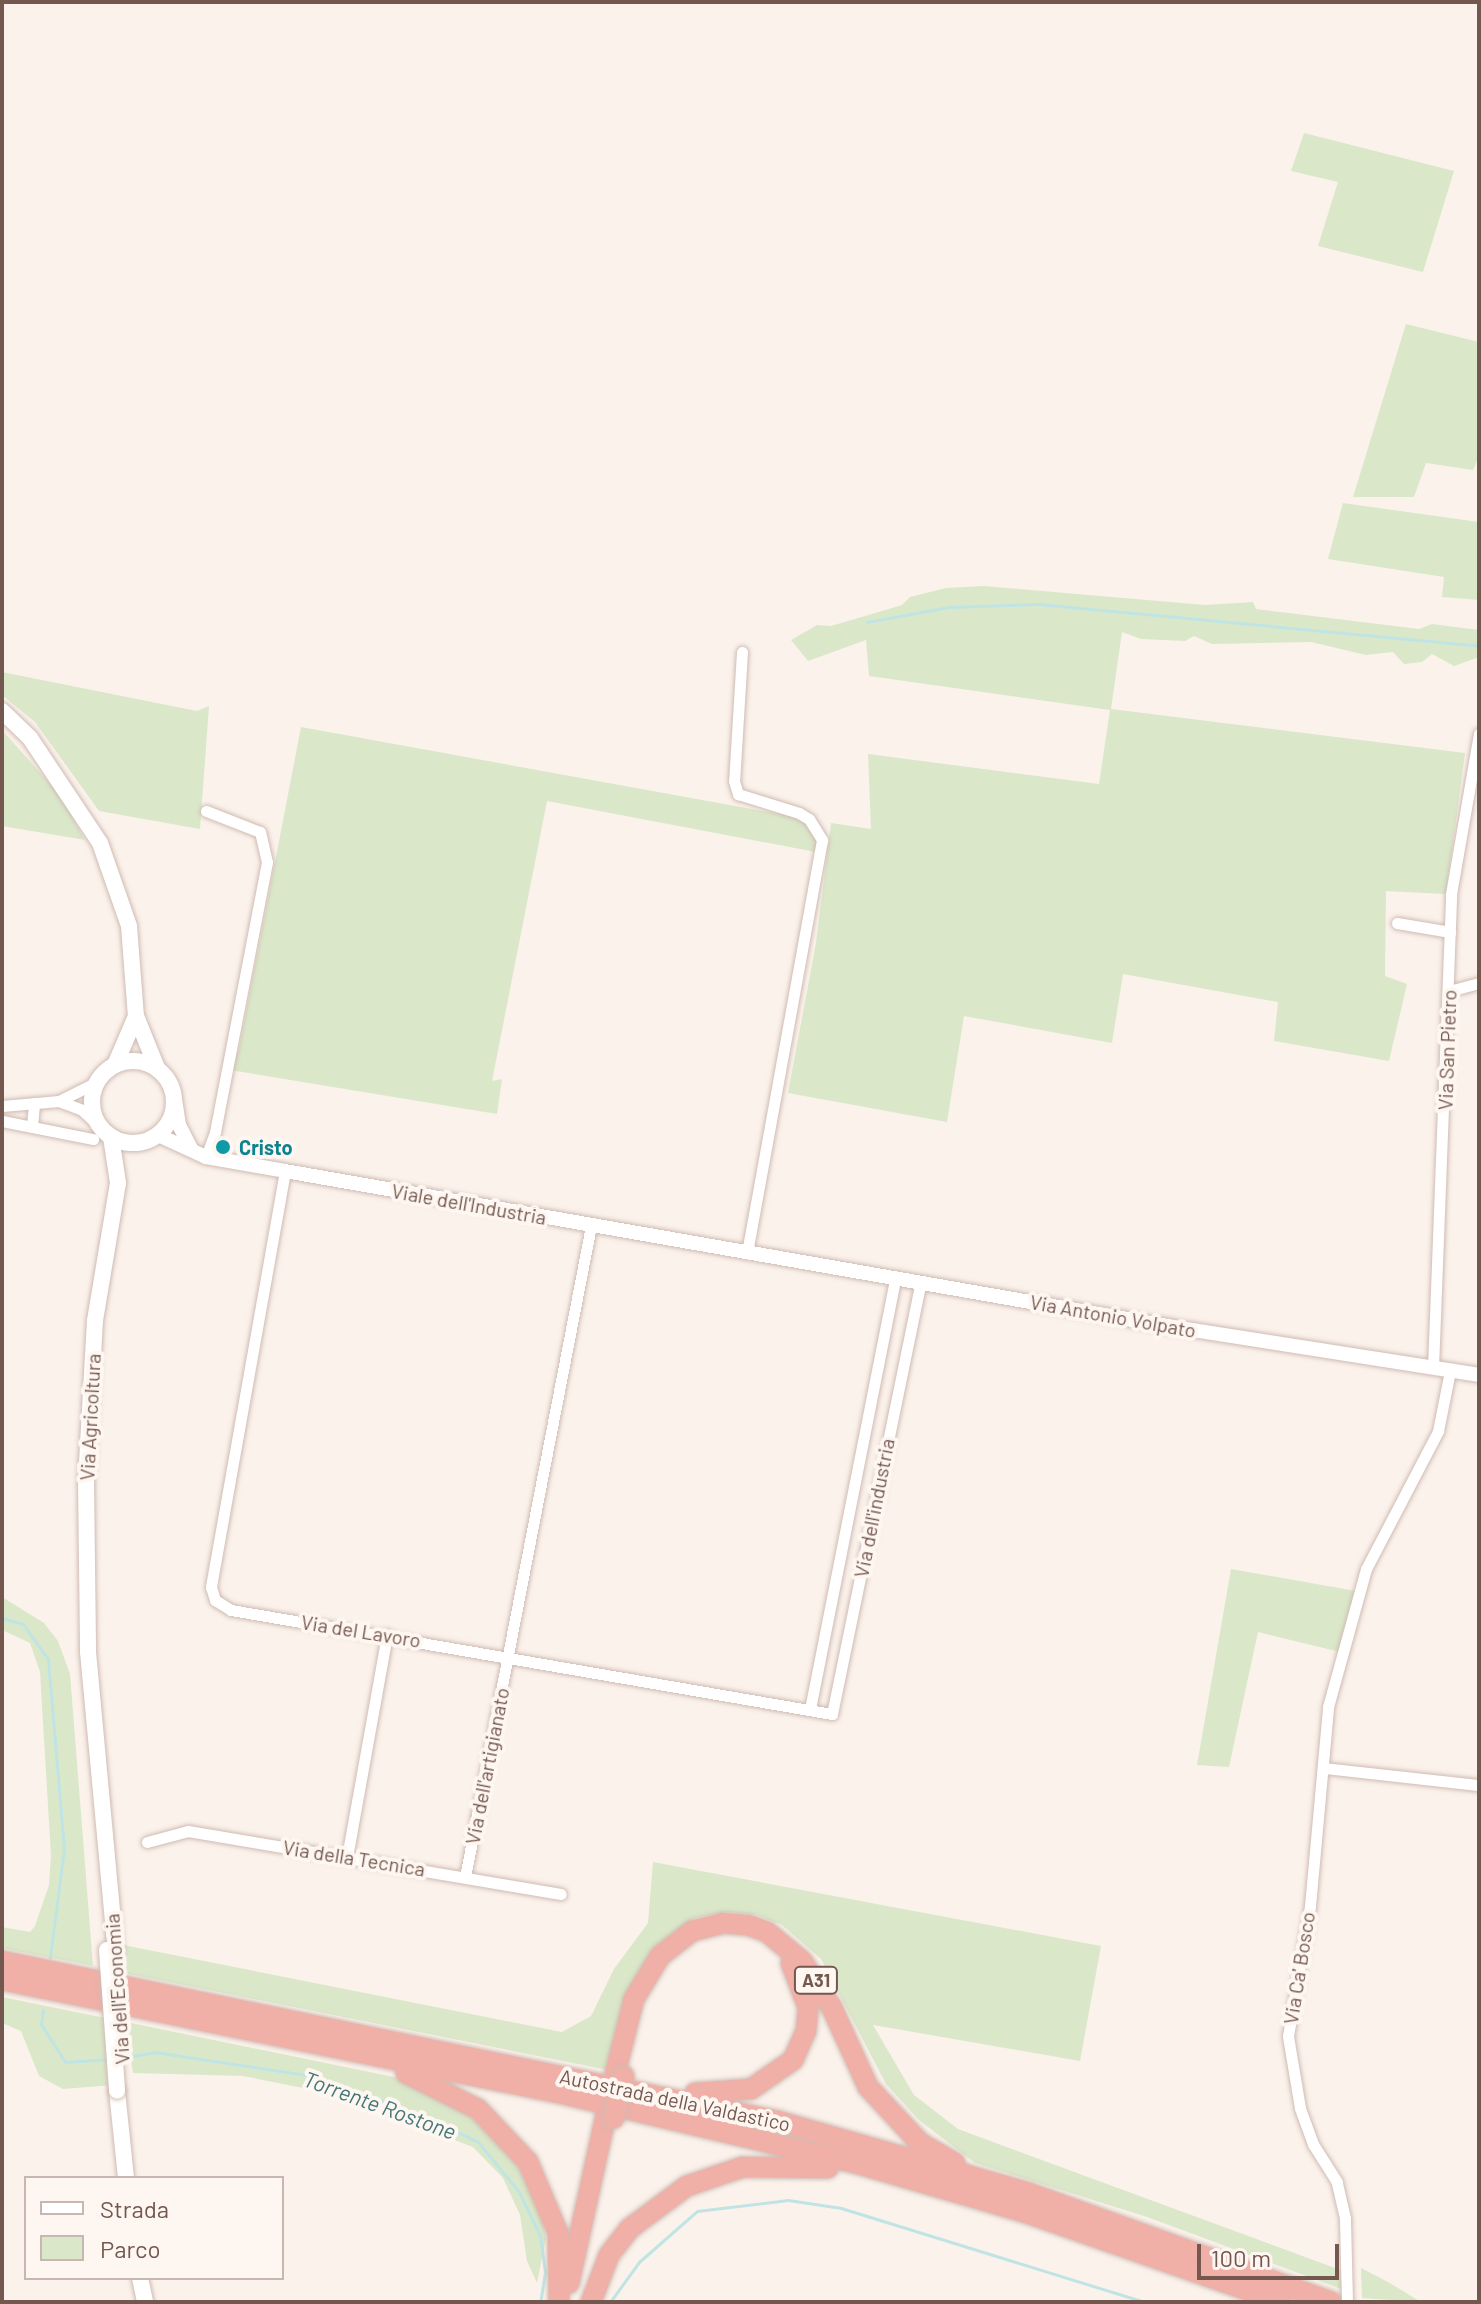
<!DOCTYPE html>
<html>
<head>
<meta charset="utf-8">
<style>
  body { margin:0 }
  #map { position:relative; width:1481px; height:2304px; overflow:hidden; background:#fbf2eb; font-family:Barlow,sans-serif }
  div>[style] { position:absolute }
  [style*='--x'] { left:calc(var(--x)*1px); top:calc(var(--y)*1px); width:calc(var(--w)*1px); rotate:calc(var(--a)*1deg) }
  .green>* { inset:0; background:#dae8c9 }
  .stream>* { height:3px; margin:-1.5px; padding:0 1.5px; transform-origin:1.5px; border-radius:1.5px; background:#c0e4e4 }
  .roads { filter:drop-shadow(0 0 2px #cfbbb3) drop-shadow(0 0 2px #cfbbb3) }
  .minor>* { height:11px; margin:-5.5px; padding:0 5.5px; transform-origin:5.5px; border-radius:5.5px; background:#fff }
  .tertiary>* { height:14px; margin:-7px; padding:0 7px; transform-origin:7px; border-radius:7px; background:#fff }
  .secondary>* { height:16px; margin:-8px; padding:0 8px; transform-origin:8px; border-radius:8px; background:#fff }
  .secondary>.ring { margin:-8px; padding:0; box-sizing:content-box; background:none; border:16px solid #fff; border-radius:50% }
  .motorway>* { height:20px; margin:-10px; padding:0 10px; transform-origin:10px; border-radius:10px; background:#f0afa7 }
  .bridges { filter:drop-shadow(0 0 2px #d1bbb1) drop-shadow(0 0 2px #d1bbb1) }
  .secondary-bridge>* { height:16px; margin:-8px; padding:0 8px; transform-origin:8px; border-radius:8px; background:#fff }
  .motorway-bridge>* { height:20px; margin:-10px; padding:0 10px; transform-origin:10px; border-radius:10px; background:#f0afa7 }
  .dots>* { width:22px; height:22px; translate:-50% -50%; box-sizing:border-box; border:4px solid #fef7f1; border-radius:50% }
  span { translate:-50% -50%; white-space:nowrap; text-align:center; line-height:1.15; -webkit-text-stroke:8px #fef7f1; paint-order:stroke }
  .shield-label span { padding:2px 6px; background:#fef7f1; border:2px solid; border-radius:6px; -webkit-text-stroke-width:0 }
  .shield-label { font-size:18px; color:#74574f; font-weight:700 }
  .street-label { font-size:20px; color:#74574f }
  .culture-label { font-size:20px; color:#0d838f; font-weight:700 }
  .left { translate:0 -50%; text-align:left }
  .water-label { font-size:22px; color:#437778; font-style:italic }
  .frame { position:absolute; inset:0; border:4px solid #74574f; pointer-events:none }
  .legend { position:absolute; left:24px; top:2176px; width:260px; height:104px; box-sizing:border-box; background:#fef7f1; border:2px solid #c7b7b0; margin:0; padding:10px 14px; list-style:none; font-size:24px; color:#74574f }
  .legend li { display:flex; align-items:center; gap:16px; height:40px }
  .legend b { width:40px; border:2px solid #c7b7b0 }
  .scale { position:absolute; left:1197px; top:2244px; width:142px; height:36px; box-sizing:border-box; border:4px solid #74574f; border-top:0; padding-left:10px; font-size:24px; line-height:28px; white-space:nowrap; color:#74574f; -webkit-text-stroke:6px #fef7f1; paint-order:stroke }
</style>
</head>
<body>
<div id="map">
  <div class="green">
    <div style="clip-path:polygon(1304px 133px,1454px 171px,1423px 272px,1318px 246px,1338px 182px,1291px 171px)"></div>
    <div style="clip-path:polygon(1406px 324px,1479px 342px,1479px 456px,1473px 470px,1426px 463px,1414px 497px,1353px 497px)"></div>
    <div style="clip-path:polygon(1343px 503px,1479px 522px,1479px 600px,1442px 597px,1444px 577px,1328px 559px)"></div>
    <div style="clip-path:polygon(984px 586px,1205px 605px,1253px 602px,1256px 609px,1419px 629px,1432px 624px,1479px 630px,1479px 657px,1454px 666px,1432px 654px,1422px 662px,1404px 664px,1393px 652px,1366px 655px,1311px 642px,1212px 644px,1194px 636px,1185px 641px,1141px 639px,1122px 632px,1111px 709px,1465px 753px,1446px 894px,1386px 891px,1385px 976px,1407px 984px,1389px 1061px,1274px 1041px,1278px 1002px,1123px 974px,1112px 1043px,964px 1016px,947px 1122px,788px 1093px,816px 943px,831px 823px,871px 829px,868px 754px,1099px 784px,1110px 710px,869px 676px,866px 640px,808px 661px,791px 640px,817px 625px,831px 626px,902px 605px,910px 597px,946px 588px)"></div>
    <div style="clip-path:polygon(2px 672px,197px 711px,209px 706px,200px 829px,99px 811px,35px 722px,2px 695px)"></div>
    <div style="clip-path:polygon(301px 727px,807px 819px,818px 828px,816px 852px,547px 801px,492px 1081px,502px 1079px,497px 1114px,230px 1070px,239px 1049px)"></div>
    <div style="clip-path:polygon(2px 730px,60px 795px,85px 840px,2px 826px)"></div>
    <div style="clip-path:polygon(1231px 1569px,1356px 1591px,1340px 1652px,1258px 1632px,1229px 1767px,1197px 1765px)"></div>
    <div style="clip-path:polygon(2px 1597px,44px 1623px,58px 1641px,70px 1674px,93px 1966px,2px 1948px,2px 1927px,30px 1932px,35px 1926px,49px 1885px,51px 1856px,40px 1672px,30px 1643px,2px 1630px)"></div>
    <div style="clip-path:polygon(653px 1862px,1101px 1946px,1080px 2061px,873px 2025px,914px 2095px,958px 2129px,1343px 2271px,1344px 2290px,1147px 2217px,975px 2163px,919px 2120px,886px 2084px,821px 1959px,782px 1925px,757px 1915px,726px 1912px,694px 1918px,653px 1950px,622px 2014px,608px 2070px,119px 1972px,118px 1944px,562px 2032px,591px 2016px,614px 1969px,648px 1923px)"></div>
    <div style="clip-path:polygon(2px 1997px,105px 2018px,114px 2085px,63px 2089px,39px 2076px,21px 2031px,2px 2023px)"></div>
    <div style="clip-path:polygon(126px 2022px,418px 2082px,468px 2114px,519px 2166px,543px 2222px,546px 2238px,537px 2283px,527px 2261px,520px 2215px,503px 2178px,473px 2147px,333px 2094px,243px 2076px,133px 2073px)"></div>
    <div style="clip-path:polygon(1361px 2268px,1388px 2282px,1421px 2302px,1362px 2298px)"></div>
  </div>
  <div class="stream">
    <div style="--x:867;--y:622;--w:83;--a:-10.4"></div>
    <div style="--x:949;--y:607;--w:89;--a:-1.9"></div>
    <div style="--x:1038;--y:604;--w:443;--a:5.4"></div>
    <div style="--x:2;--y:1618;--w:22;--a:16"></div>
    <div style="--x:23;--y:1624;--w:43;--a:54.5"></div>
    <div style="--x:48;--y:1659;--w:191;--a:85.2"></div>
    <div style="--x:64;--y:1849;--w:109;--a:97.4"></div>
    <div style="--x:43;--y:2010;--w:14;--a:98"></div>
    <div style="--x:41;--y:2024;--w:45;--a:57.7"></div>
    <div style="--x:65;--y:2062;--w:45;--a:-3.8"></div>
    <div style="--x:121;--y:2058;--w:35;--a:-10"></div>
    <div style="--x:155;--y:2052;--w:160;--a:8.6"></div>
    <div style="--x:313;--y:2076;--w:129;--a:20"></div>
    <div style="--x:434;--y:2120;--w:49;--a:26.6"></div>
    <div style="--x:478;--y:2142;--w:65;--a:50.6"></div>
    <div style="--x:519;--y:2192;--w:49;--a:64.5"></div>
    <div style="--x:540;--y:2236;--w:36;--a:82"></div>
    <div style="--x:545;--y:2272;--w:30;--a:99"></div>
    <div style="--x:610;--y:2302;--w:49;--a:-54.1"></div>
    <div style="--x:639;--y:2262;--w:77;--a:-41.3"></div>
    <div style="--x:697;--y:2211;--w:92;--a:-6.9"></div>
    <div style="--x:788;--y:2200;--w:54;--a:8.6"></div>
    <div style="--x:841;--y:2208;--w:318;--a:17.2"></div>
  </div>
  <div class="roads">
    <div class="minor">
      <div style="--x:742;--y:652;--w:129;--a:93.5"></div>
      <div style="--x:734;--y:781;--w:14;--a:73"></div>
      <div style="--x:738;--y:794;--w:64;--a:17.3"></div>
      <div style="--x:799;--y:813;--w:12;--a:31"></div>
      <div style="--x:809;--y:819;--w:25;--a:58"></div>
      <div style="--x:822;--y:840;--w:420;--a:100.3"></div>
      <div style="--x:1397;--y:923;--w:54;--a:9.6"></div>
      <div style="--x:1449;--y:991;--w:31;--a:-15"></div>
      <div style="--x:59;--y:1101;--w:25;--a:21"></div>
      <div style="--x:82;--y:1110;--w:25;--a:43"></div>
      <div style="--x:2;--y:1106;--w:57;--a:-5"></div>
      <div style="--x:59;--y:1101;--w:42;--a:-26.6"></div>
      <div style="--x:2;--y:1121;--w:93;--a:11.2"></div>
      <div style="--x:32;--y:1127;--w:24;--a:-85"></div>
      <div style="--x:206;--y:1157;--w:27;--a:-70"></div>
      <div style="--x:215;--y:1132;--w:275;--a:-79.1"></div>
      <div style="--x:267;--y:862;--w:31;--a:-103"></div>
      <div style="--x:260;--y:832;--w:58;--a:-158.7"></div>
      <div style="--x:285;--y:1171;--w:423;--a:100.1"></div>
      <div style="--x:211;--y:1587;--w:14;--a:73"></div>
      <div style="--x:215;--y:1600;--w:19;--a:32"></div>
      <div style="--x:231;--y:1610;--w:610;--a:9.82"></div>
      <div style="--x:832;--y:1714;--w:442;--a:-78.4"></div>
      <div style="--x:1433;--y:1368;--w:474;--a:-87.8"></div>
      <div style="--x:1451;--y:894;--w:163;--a:-80.1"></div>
      <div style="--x:810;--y:1709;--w:441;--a:-78.8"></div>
      <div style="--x:1324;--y:1768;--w:156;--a:6.3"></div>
      <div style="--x:147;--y:1842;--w:42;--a:-15"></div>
      <div style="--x:188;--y:1831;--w:378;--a:9.6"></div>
      <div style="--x:347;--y:1857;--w:226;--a:-79.8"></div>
      <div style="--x:465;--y:1877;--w:663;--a:-79.05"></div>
      <div style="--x:1347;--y:2302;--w:84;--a:-91.4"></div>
      <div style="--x:1345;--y:2218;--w:37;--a:-103"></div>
      <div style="--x:1337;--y:2182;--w:45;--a:-122.3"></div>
      <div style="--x:1313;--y:2144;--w:38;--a:-110"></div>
      <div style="--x:1300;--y:2108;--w:73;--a:-99.5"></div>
      <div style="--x:1288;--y:2036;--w:132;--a:-80.4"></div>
      <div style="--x:1310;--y:1906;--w:200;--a:-84.8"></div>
      <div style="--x:1328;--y:1707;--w:143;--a:-74.6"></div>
      <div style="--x:1366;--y:1569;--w:156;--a:-62.4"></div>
      <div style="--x:1438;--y:1431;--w:61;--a:-78.7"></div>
    </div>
    <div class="tertiary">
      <div style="--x:174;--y:1093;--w:32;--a:81"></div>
      <div style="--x:179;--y:1125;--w:28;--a:63"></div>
      <div style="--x:158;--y:1135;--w:53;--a:24.6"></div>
      <div style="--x:206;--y:1157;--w:80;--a:10"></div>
      <div style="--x:285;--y:1171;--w:896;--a:9.97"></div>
      <div style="--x:1167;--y:1326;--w:316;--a:8.9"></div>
    </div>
    <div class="secondary">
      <div style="--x:2;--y:711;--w:39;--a:44"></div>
      <div style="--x:30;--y:738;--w:126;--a:56.3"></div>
      <div style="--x:100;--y:843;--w:88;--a:70.7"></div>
      <div style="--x:129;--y:926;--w:90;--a:85.6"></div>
      <div style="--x:136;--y:1016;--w:56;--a:68"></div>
      <div class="ring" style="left:92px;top:1061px;width:66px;height:66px"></div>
      <div style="--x:115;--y:1065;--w:53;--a:-66.8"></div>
      <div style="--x:111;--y:1137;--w:47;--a:81.3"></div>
      <div style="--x:118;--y:1183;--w:139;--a:99.5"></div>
      <div style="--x:95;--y:1320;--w:161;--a:93.2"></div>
      <div style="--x:86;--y:1481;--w:171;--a:89.3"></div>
      <div style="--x:88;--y:1652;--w:300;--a:84.7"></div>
      <div style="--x:117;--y:2091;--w:87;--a:84.1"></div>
      <div style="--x:140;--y:2278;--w:25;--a:78"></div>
    </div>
    <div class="motorway">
      <div style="--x:2;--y:1961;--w:792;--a:11.65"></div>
      <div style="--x:778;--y:2121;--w:261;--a:16"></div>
      <div style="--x:1029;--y:2193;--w:321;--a:19.8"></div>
      <div style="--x:2;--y:1980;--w:568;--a:11.47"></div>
      <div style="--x:559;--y:2093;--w:304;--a:13.3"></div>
      <div style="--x:855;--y:2163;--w:182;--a:16.2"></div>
      <div style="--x:1030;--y:2214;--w:266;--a:19.3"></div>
      <div style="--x:406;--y:2073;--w:80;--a:26.6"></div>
      <div style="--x:478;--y:2109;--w:73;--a:46.7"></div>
      <div style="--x:528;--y:2162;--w:77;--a:67.1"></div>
      <div style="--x:558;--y:2233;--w:69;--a:89.2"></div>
      <div style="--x:615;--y:2074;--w:77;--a:-75.8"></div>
      <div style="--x:634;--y:1999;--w:50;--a:-58.8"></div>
      <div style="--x:660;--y:1956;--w:41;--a:-38"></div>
      <div style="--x:692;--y:1931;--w:32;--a:-14"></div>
      <div style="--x:723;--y:1923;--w:25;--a:5"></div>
      <div style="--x:748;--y:1925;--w:20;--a:20"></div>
      <div style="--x:767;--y:1932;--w:45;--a:39.6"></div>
      <div style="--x:802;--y:1961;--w:56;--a:57.4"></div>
      <div style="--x:832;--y:2008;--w:87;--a:65.5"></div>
      <div style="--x:868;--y:2087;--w:76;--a:47.1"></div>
      <div style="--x:920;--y:2143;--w:40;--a:29.7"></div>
      <div style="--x:695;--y:2093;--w:56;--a:-4.1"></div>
      <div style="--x:751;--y:2089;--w:51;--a:-34.6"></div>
      <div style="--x:793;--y:2060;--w:32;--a:-66"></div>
      <div style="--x:806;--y:2031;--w:24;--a:-85"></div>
      <div style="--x:808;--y:2007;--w:47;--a:-111.1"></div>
      <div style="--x:569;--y:2283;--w:172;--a:-77.6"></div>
      <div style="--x:591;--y:2302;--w:50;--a:-69"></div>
      <div style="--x:609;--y:2255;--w:33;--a:-52"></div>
      <div style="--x:629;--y:2229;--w:72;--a:-36.6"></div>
      <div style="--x:687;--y:2186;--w:59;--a:-18.7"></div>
      <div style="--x:743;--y:2167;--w:85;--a:0.7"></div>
    </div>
  </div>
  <div class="bridges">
    <div class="secondary-bridge">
      <div style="--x:107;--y:1950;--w:141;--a:85.9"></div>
    </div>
    <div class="motorway-bridge">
      <div style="--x:614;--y:2118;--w:43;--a:-76.6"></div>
    </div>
  </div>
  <div class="dots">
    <div style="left:223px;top:1147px;background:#0f9aa8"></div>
  </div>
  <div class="shield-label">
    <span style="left:816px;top:1980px">A31</span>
  </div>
  <div class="street-label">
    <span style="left:1447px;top:1050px;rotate:-88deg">Via San Pietro</span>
    <span style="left:469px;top:1204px;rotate:10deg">Viale dell'Industria</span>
    <span style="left:1113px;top:1316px;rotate:10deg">Via Antonio Volpato</span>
    <span style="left:90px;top:1417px;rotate:-87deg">Via Agricoltura</span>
    <span style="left:874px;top:1508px;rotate:-79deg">Via dell'industria</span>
    <span style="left:361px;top:1631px;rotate:9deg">Via del Lavoro</span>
    <span style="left:487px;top:1766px;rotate:-79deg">Via dell'artigianato</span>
    <span style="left:354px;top:1858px;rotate:9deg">Via della Tecnica</span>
    <span style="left:1299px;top:1968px;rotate:-81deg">Via Ca' Bosco</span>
    <span style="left:117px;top:1989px;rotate:-94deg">Via dell'Economia</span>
    <span style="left:675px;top:2100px;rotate:12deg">Autostrada della Valdastico</span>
  </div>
  <div class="culture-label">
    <span class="left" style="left:239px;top:1147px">Cristo</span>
  </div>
  <div class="water-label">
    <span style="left:380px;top:2105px;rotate:20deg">Torrente Rostone</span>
  </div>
  <div class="frame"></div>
  <ul class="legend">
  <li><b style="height:10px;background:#fff"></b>Strada</li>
  <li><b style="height:22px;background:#dae8c9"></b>Parco</li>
  </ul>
  <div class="scale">100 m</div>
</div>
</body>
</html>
